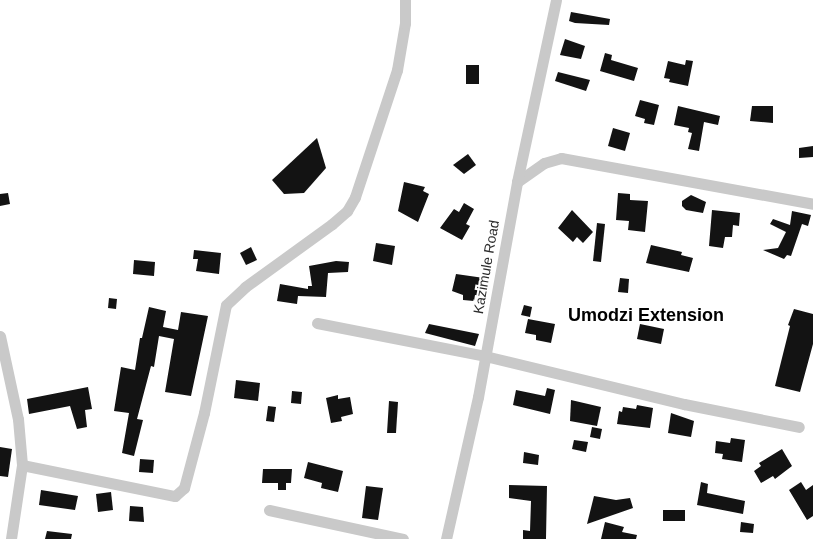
<!DOCTYPE html>
<html>
<head>
<meta charset="utf-8">
<style>
  body { margin:0 }
  #map { position:relative; width:813px; height:539px; overflow:hidden; background:#fff; font-family:Helvetica,sans-serif }
  div>[style] { position:absolute }
  [style*='--x'] { left:calc(var(--x)*1px); top:calc(var(--y)*1px); width:calc(var(--w)*1px); rotate:calc(var(--a)*1deg) }
  .building>* { inset:0; background:#131313 }
  .minor>* { height:11px; margin:-5.5px; padding:0 5.5px; transform-origin:5.5px; border-radius:5.5px; background:#c9c9c9 }
  span { translate:-50% -50%; white-space:nowrap; text-align:center; line-height:1.15; -webkit-text-stroke:4px #fff; paint-order:stroke }
  .street-label { font-size:14px; color:#2c2c2c }
  .district-label { font-size:18px; color:#000; font-weight:700 }
</style>
</head>
<body>
<div id="map">
  <div class="building">
    <div style="clip-path:polygon(571px 12px,610px 19px,609px 25px,575px 23px,569px 21px)"></div>
    <div style="clip-path:polygon(565px 39px,585px 46px,581px 59px,560px 55px)"></div>
    <div style="clip-path:polygon(605px 53px,612px 55px,611px 60px,638px 68px,634px 81px,600px 71px)"></div>
    <div style="clip-path:polygon(686px 60px,693px 61px,688px 86px,669px 82px,670px 79px,664px 78px,668px 61px,685px 65px)"></div>
    <div style="clip-path:polygon(466px 65px,479px 65px,479px 84px,466px 84px)"></div>
    <div style="clip-path:polygon(558px 72px,590px 80px,586px 91px,555px 81px)"></div>
    <div style="clip-path:polygon(640px 100px,659px 105px,654px 125px,644px 123px,645px 119px,635px 116px)"></div>
    <div style="clip-path:polygon(678px 106px,720px 116px,718px 125px,704px 122px,699px 151px,688px 149px,692px 133px,688px 132px,689px 128px,674px 125px)"></div>
    <div style="clip-path:polygon(752px 106px,773px 106px,773px 123px,750px 121px)"></div>
    <div style="clip-path:polygon(613px 128px,630px 133px,625px 151px,608px 146px)"></div>
    <div style="clip-path:polygon(317px 138px,326px 168px,304px 193px,284px 194px,272px 180px)"></div>
    <div style="clip-path:polygon(813px 146px,813px 157px,799px 158px,799px 148px)"></div>
    <div style="clip-path:polygon(468px 154px,476px 165px,464px 174px,453px 165px)"></div>
    <div style="clip-path:polygon(404px 182px,425px 187px,423px 191px,429px 194px,418px 222px,398px 211px)"></div>
    <div style="clip-path:polygon(8px 193px,10px 204px,0 206px,0 194px)"></div>
    <div style="clip-path:polygon(618px 193px,630px 194px,630px 200px,648px 201px,645px 232px,628px 230px,629px 221px,616px 220px)"></div>
    <div style="clip-path:polygon(691px 195px,706px 202px,703px 213px,686px 210px,682px 206px,682px 201px)"></div>
    <div style="clip-path:polygon(464px 203px,474px 209px,466px 224px,470px 226px,462px 240px,440px 228px,454px 209px,459px 212px)"></div>
    <div style="clip-path:polygon(572px 210px,593px 232px,583px 243px,577px 237px,573px 242px,558px 228px)"></div>
    <div style="clip-path:polygon(712px 210px,740px 213px,739px 226px,733px 225px,732px 237px,725px 237px,723px 248px,709px 246px)"></div>
    <div style="clip-path:polygon(792px 211px,811px 215px,808px 226px,802px 224px,791px 256px,787px 255px,784px 259px,763px 250px,778px 248px,786px 232px,770px 224px,773px 219px,790px 225px)"></div>
    <div style="clip-path:polygon(597px 223px,605px 224px,601px 262px,593px 261px)"></div>
    <div style="clip-path:polygon(376px 243px,395px 246px,392px 265px,373px 261px)"></div>
    <div style="clip-path:polygon(651px 245px,682px 252px,681px 255px,693px 258px,689px 272px,646px 263px)"></div>
    <div style="clip-path:polygon(251px 247px,257px 260px,246px 265px,240px 253px)"></div>
    <div style="clip-path:polygon(194px 250px,221px 253px,219px 274px,196px 271px,198px 259px,193px 259px)"></div>
    <div style="clip-path:polygon(134px 260px,155px 262px,154px 276px,133px 274px)"></div>
    <div style="clip-path:polygon(336px 261px,349px 262px,348px 272px,328px 273px,326px 297px,298px 296px,297px 304px,277px 301px,280px 284px,308px 289px,308px 286px,312px 286px,309px 266px)"></div>
    <div style="clip-path:polygon(456px 274px,484px 278px,483px 296px,475px 295px,474px 301px,463px 300px,463px 295px,452px 291px)"></div>
    <div style="clip-path:polygon(620px 278px,629px 279px,628px 293px,618px 292px)"></div>
    <div style="clip-path:polygon(109px 298px,117px 299px,116px 309px,108px 308px)"></div>
    <div style="clip-path:polygon(524px 305px,532px 307px,530px 317px,521px 315px)"></div>
    <div style="clip-path:polygon(149px 307px,166px 311px,163px 327px,178px 330px,181px 312px,208px 316px,191px 396px,165px 392px,174px 339px,159px 336px,154px 367px,151px 366px,137px 419px,143px 420px,134px 456px,122px 453px,129px 413px,114px 411px,121px 367px,135px 370px,140px 338px,142px 338px)"></div>
    <div style="clip-path:polygon(794px 309px,813px 314px,813px 344px,800px 392px,775px 386px,790px 326px,788px 325px)"></div>
    <div style="clip-path:polygon(528px 319px,555px 324px,551px 343px,536px 340px,536px 335px,525px 333px)"></div>
    <div style="clip-path:polygon(429px 324px,479px 334px,475px 346px,425px 333px)"></div>
    <div style="clip-path:polygon(640px 324px,664px 329px,661px 344px,637px 339px)"></div>
    <div style="clip-path:polygon(236px 380px,260px 383px,258px 401px,234px 398px)"></div>
    <div style="clip-path:polygon(88px 387px,92px 409px,85px 410px,87px 427px,77px 429px,70px 406px,29px 414px,27px 399px)"></div>
    <div style="clip-path:polygon(547px 388px,555px 390px,550px 414px,513px 405px,516px 390px,545px 396px)"></div>
    <div style="clip-path:polygon(292px 391px,302px 392px,301px 404px,291px 403px)"></div>
    <div style="clip-path:polygon(338px 395px,338px 399px,350px 397px,353px 414px,341px 417px,342px 421px,331px 423px,326px 398px)"></div>
    <div style="clip-path:polygon(571px 400px,601px 407px,597px 426px,570px 421px)"></div>
    <div style="clip-path:polygon(389px 401px,398px 402px,396px 433px,387px 433px)"></div>
    <div style="clip-path:polygon(637px 405px,653px 408px,650px 428px,617px 424px,619px 411px,622px 412px,623px 407px,636px 409px)"></div>
    <div style="clip-path:polygon(268px 406px,276px 407px,274px 422px,266px 421px)"></div>
    <div style="clip-path:polygon(671px 413px,694px 421px,691px 437px,668px 433px)"></div>
    <div style="clip-path:polygon(592px 427px,602px 429px,600px 439px,590px 437px)"></div>
    <div style="clip-path:polygon(731px 438px,745px 440px,742px 462px,722px 459px,723px 454px,715px 453px,716px 441px,730px 443px)"></div>
    <div style="clip-path:polygon(574px 440px,588px 442px,586px 452px,572px 449px)"></div>
    <div style="clip-path:polygon(0 447px,12px 449px,8px 477px,0 476px)"></div>
    <div style="clip-path:polygon(782px 449px,792px 466px,775px 479px,773px 476px,761px 483px,754px 471px,761px 466px,759px 463px)"></div>
    <div style="clip-path:polygon(524px 452px,539px 455px,538px 465px,523px 463px)"></div>
    <div style="clip-path:polygon(140px 459px,154px 460px,153px 473px,139px 472px)"></div>
    <div style="clip-path:polygon(308px 462px,343px 471px,338px 492px,321px 488px,322px 483px,304px 478px)"></div>
    <div style="clip-path:polygon(263px 469px,292px 469px,291px 483px,286px 483px,286px 490px,278px 490px,278px 483px,262px 483px)"></div>
    <div style="clip-path:polygon(701px 482px,708px 484px,707px 493px,745px 501px,743px 514px,697px 505px)"></div>
    <div style="clip-path:polygon(801px 482px,806px 490px,813px 485px,813px 516px,807px 520px,789px 490px)"></div>
    <div style="clip-path:polygon(509px 485px,547px 486px,546px 539px,523px 539px,523px 530px,530px 531px,531px 501px,509px 498px)"></div>
    <div style="clip-path:polygon(366px 486px,383px 488px,378px 520px,362px 518px)"></div>
    <div style="clip-path:polygon(41px 490px,78px 496px,75px 510px,39px 505px)"></div>
    <div style="clip-path:polygon(111px 492px,113px 510px,98px 512px,96px 494px)"></div>
    <div style="clip-path:polygon(594px 496px,616px 500px,630px 498px,633px 508px,587px 524px)"></div>
    <div style="clip-path:polygon(130px 506px,143px 507px,144px 522px,129px 521px)"></div>
    <div style="clip-path:polygon(663px 510px,685px 510px,685px 521px,663px 521px)"></div>
    <div style="clip-path:polygon(605px 522px,624px 527px,622px 532px,637px 535px,636px 539px,601px 539px)"></div>
    <div style="clip-path:polygon(741px 522px,754px 524px,753px 533px,740px 532px)"></div>
    <div style="clip-path:polygon(47px 531px,72px 534px,71px 539px,45px 539px)"></div>
  </div>
  <div class="minor">
    <div style="--x:517;--y:182;--w:33;--a:-35"></div>
    <div style="--x:544;--y:163;--w:18;--a:-16"></div>
    <div style="--x:561;--y:158;--w:256;--a:10.3"></div>
    <div style="--x:317;--y:323;--w:171;--a:11.1"></div>
    <div style="--x:485;--y:356;--w:205;--a:13.6"></div>
    <div style="--x:684;--y:404;--w:117;--a:11.3"></div>
    <div style="--x:0;--y:336;--w:85;--a:77.8"></div>
    <div style="--x:18;--y:419;--w:46;--a:85"></div>
    <div style="--x:22;--y:465;--w:75;--a:98.5"></div>
    <div style="--x:22;--y:465;--w:156;--a:11.5"></div>
    <div style="--x:175;--y:496;--w:12;--a:-42"></div>
    <div style="--x:184;--y:488;--w:78;--a:-75.1"></div>
    <div style="--x:204;--y:413;--w:110;--a:-78.5"></div>
    <div style="--x:226;--y:305;--w:26;--a:-43"></div>
    <div style="--x:245;--y:287;--w:107;--a:-35.9"></div>
    <div style="--x:332;--y:224;--w:20;--a:-41"></div>
    <div style="--x:347;--y:211;--w:16;--a:-60"></div>
    <div style="--x:355;--y:197;--w:134;--a:-71.7"></div>
    <div style="--x:397;--y:70;--w:48;--a:-80.3"></div>
    <div style="--x:405;--y:23;--w:23;--a:-90"></div>
    <div style="--x:269;--y:510;--w:137;--a:12.2"></div>
    <div style="--x:446;--y:539;--w:146;--a:-77.3"></div>
    <div style="--x:478;--y:397;--w:219;--a:-79.7"></div>
    <div style="--x:517;--y:182;--w:186;--a:-77.9"></div>
  </div>
  <div class="street-label">
    <span style="left:486px;top:267px;rotate:-80deg">Kazimule Road</span>
  </div>
  <div class="district-label">
    <span style="left:646px;top:315px">Umodzi Extension</span>
  </div>
</div>
</body>
</html>
